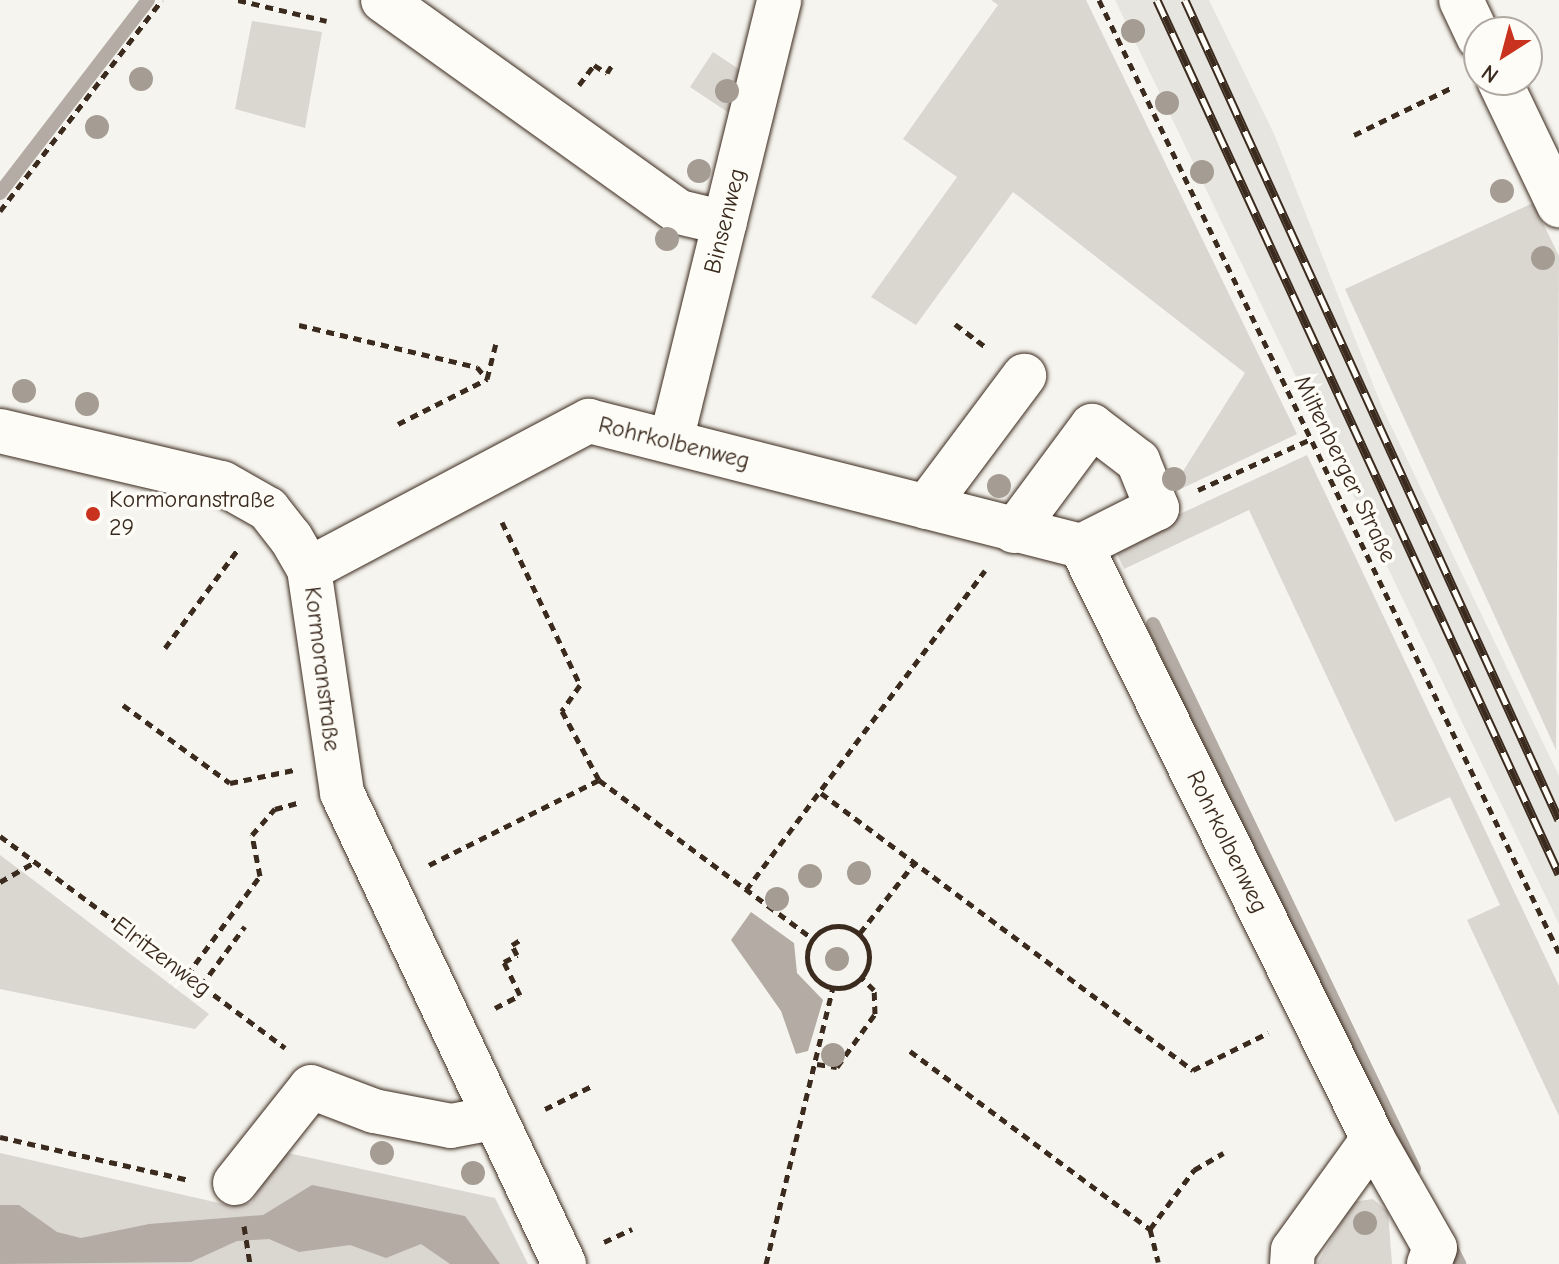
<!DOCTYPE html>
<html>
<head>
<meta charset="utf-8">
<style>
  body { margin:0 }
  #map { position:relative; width:1559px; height:1264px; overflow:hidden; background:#f5f4ee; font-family:"Comic Neue",sans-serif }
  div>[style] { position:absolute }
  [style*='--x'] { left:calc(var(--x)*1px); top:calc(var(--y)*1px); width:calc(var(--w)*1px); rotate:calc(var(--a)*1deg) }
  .built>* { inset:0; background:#e7e5df }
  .green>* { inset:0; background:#dad6d0 }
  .water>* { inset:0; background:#b4aca4 }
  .stream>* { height:14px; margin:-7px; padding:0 7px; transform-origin:7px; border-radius:7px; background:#b4aca4 }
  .path>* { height:5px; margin-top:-2.5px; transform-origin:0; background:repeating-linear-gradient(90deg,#3b2a1e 0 8px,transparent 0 14px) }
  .path>.ring { margin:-2.5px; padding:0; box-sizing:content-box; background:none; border:5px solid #3b2a1e; border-radius:50% }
  .roads { filter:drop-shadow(0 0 2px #3b2a1e) drop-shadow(0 0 2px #3b2a1e) }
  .minor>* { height:44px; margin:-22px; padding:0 22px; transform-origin:22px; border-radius:22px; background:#fdfcf7 }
  .rail>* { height:9px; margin-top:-4.5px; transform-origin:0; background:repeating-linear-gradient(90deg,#fdfcf7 0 18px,#3b2a1e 0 36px); box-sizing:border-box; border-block:2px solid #3b2a1e }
  .trees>* { width:24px; height:24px; margin:-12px; border-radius:50%; background:#a59d94 }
  .dots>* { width:22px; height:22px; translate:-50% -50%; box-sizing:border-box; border:4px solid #fdfcf7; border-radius:50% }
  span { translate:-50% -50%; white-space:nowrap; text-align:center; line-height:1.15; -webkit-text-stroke:7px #fdfcf7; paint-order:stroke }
  .street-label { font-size:24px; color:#3b2a1e }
  .poi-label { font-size:24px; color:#3b2a1e }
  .left { translate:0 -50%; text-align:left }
  .north { position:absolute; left:1463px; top:16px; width:80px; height:80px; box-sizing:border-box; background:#fdfcf7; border:2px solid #afa8a0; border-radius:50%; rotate:216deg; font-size:22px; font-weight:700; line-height:32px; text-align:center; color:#3b2a1e }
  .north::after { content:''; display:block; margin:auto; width:28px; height:36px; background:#c8321e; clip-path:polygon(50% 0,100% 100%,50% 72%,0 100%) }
</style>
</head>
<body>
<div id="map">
  <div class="built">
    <div style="clip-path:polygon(1115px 0,1209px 0,1275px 136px,1382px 407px,1559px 776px,1559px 924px)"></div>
  </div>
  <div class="green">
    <div style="clip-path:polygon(991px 0,1086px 0,1297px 434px,1168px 495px,1245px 373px,1013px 192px,916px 325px,871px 297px,957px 177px,903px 139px,998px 5px)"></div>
    <div style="clip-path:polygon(252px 21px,322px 32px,305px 128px,235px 109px)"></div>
    <div style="clip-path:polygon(713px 52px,749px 76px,741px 121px,690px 87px)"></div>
    <div style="clip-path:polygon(1533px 203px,1559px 256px,1556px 750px,1345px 289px)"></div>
    <div style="clip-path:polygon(1307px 455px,1559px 986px,1559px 1116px,1467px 920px,1500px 905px,1450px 797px,1395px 822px,1249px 510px,1124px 569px,1113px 545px)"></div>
    <div style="clip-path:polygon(0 855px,48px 891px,209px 1014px,195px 1029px,0 989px)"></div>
    <div style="clip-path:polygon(283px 1152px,495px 1198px,528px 1264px,0 1264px,0 1153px,232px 1206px,251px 1203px)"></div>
    <div style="clip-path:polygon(1373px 1199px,1388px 1212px,1392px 1264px,1317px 1264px,1353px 1202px)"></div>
  </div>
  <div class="water">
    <div style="clip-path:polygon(751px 912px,794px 943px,797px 973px,823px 1000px,808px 1051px,796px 1054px,781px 1011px,731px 940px)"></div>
    <div style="clip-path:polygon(312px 1185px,465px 1216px,500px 1264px,450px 1264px,421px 1244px,386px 1258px,350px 1245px,299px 1252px,269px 1239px,237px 1241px,191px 1262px,0 1264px,0 1205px,19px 1205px,57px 1232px,81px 1238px,149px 1224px,263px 1215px)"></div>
  </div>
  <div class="stream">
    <div style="--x:0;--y:193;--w:243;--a:-52.5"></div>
    <div style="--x:1153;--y:624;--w:604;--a:64.41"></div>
    <div style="--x:1448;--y:1242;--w:25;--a:63"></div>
  </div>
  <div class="path">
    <div style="--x:238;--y:0;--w:91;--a:13.3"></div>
    <div style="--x:1099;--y:0;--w:1058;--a:64.23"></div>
    <div style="--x:579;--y:85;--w:25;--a:-53"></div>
    <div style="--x:594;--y:65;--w:15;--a:32"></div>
    <div style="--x:607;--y:73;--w:13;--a:-58"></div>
    <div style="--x:1354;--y:135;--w:110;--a:-25.9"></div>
    <div style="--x:0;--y:211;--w:266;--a:-52.5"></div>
    <div style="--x:955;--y:324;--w:38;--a:37"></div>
    <div style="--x:299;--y:325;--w:183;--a:13.3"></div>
    <div style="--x:477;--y:367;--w:16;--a:50"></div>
    <div style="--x:398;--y:424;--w:100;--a:-26.8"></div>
    <div style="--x:487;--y:379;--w:36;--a:-76"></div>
    <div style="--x:1198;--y:490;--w:124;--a:-24.3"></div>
    <div style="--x:502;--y:522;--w:181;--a:64.4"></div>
    <div style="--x:580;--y:685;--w:32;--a:125"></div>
    <div style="--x:562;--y:711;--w:78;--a:61.8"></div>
    <div style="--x:165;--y:648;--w:124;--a:-53.5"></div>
    <div style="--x:123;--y:705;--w:132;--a:36.1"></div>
    <div style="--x:230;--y:783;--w:65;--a:-11.5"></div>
    <div style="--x:821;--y:793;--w:464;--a:36.7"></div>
    <div style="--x:1193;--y:1070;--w:84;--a:-26.3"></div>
    <div style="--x:0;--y:836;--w:355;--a:36.6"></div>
    <div style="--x:429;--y:865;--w:190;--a:-26.6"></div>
    <div style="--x:599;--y:780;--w:265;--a:36.6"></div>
    <div style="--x:0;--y:882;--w:40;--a:-29.7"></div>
    <div style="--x:746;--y:890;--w:399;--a:-53.2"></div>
    <div class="ring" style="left:807px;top:926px;width:57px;height:57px"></div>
    <div style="--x:860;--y:933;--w:90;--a:-52.2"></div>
    <div style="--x:187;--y:975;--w:123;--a:-53.6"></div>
    <div style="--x:260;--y:876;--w:42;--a:-101"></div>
    <div style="--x:252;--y:835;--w:35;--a:-49"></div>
    <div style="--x:275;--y:809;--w:24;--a:-15"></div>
    <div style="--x:201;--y:986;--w:74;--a:-53.7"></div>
    <div style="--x:495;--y:1008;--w:28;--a:-27"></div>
    <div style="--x:520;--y:995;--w:37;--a:-116"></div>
    <div style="--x:504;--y:962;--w:15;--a:-28"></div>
    <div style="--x:517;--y:955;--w:11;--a:-117"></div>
    <div style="--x:512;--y:945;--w:13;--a:-32"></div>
    <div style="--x:910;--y:1051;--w:299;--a:36.6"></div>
    <div style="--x:1150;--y:1229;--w:34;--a:76"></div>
    <div style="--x:817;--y:1064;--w:20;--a:9"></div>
    <div style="--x:837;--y:1067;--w:65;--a:-54.4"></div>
    <div style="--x:875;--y:1014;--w:24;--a:-92"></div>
    <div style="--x:874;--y:990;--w:17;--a:-135"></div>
    <div style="--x:545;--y:1109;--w:55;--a:-26.1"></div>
    <div style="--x:0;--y:1137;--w:195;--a:12.8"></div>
    <div style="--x:244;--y:1226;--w:38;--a:81"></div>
    <div style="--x:1150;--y:1229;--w:74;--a:-53.3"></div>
    <div style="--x:1194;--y:1170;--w:34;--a:-30"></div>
    <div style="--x:604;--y:1242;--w:31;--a:-25"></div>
    <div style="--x:766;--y:1264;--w:284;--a:-76.4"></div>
  </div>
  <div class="roads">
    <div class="minor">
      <div style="--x:383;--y:0;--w:364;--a:35.6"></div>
      <div style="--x:679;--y:212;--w:47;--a:13.4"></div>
      <div style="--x:1461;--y:0;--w:42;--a:64.7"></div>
      <div style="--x:1499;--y:80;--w:139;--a:64.4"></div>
      <div style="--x:0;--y:431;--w:228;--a:13.2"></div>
      <div style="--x:222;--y:483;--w:53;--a:29.5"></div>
      <div style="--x:268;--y:509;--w:37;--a:52"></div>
      <div style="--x:291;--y:538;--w:36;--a:60"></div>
      <div style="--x:309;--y:569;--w:226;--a:81.6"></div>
      <div style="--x:342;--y:793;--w:521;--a:64.76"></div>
      <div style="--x:671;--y:441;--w:454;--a:-76.2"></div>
      <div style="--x:926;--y:507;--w:164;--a:-53.2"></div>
      <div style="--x:1014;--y:531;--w:131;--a:-53.4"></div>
      <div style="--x:1092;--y:426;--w:58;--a:37.3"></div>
      <div style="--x:1138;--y:461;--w:51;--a:68"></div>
      <div style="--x:1157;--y:508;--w:85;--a:153.4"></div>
      <div style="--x:309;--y:569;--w:317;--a:-27.9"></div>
      <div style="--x:589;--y:421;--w:508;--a:14.26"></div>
      <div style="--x:1081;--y:546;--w:661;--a:63.78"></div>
      <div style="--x:1373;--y:1139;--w:125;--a:60.4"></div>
      <div style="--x:1435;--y:1248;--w:17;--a:111"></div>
      <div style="--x:235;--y:1183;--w:122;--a:-51.6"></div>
      <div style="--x:311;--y:1087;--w:67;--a:20.9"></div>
      <div style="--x:374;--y:1111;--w:78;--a:11"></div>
      <div style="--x:451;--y:1126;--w:43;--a:-10.8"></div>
      <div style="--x:1292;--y:1264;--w:14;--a:-86"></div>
      <div style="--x:1293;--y:1250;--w:137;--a:-54.2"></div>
    </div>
  </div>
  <div class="rail">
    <div style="--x:1157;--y:0;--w:962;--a:65.3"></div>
    <div style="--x:1185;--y:0;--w:901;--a:65.48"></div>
  </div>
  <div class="trees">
    <div style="left:1133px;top:31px"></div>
    <div style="left:141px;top:79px"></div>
    <div style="left:727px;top:91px"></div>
    <div style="left:1167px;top:103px"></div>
    <div style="left:97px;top:127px"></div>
    <div style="left:699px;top:171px"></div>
    <div style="left:1202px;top:172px"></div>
    <div style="left:1502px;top:191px"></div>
    <div style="left:667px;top:239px"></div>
    <div style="left:1543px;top:258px"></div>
    <div style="left:24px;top:391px"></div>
    <div style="left:87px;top:404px"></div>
    <div style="left:1174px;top:479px"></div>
    <div style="left:999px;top:486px"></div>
    <div style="left:859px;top:873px"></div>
    <div style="left:810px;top:876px"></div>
    <div style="left:777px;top:899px"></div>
    <div style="left:837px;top:959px"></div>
    <div style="left:833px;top:1055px"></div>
    <div style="left:382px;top:1153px"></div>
    <div style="left:473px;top:1173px"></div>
    <div style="left:1365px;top:1223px"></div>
  </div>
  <div class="dots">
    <div style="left:93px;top:514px;background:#c8321e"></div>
  </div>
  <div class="street-label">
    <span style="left:725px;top:221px;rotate:-76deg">Binsenweg</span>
    <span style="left:674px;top:443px;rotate:14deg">Rohrkolbenweg</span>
    <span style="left:1345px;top:469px;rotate:64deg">Miltenberger Straße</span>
    <span style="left:322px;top:669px;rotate:83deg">Kormoranstraße</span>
    <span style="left:1227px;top:842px;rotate:64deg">Rohrkolbenweg</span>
    <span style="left:162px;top:957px;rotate:37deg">Elritzenweg</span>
  </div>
  <div class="poi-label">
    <span class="left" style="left:109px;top:514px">Kormoranstraße<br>29</span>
  </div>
  <div class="north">N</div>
</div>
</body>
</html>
